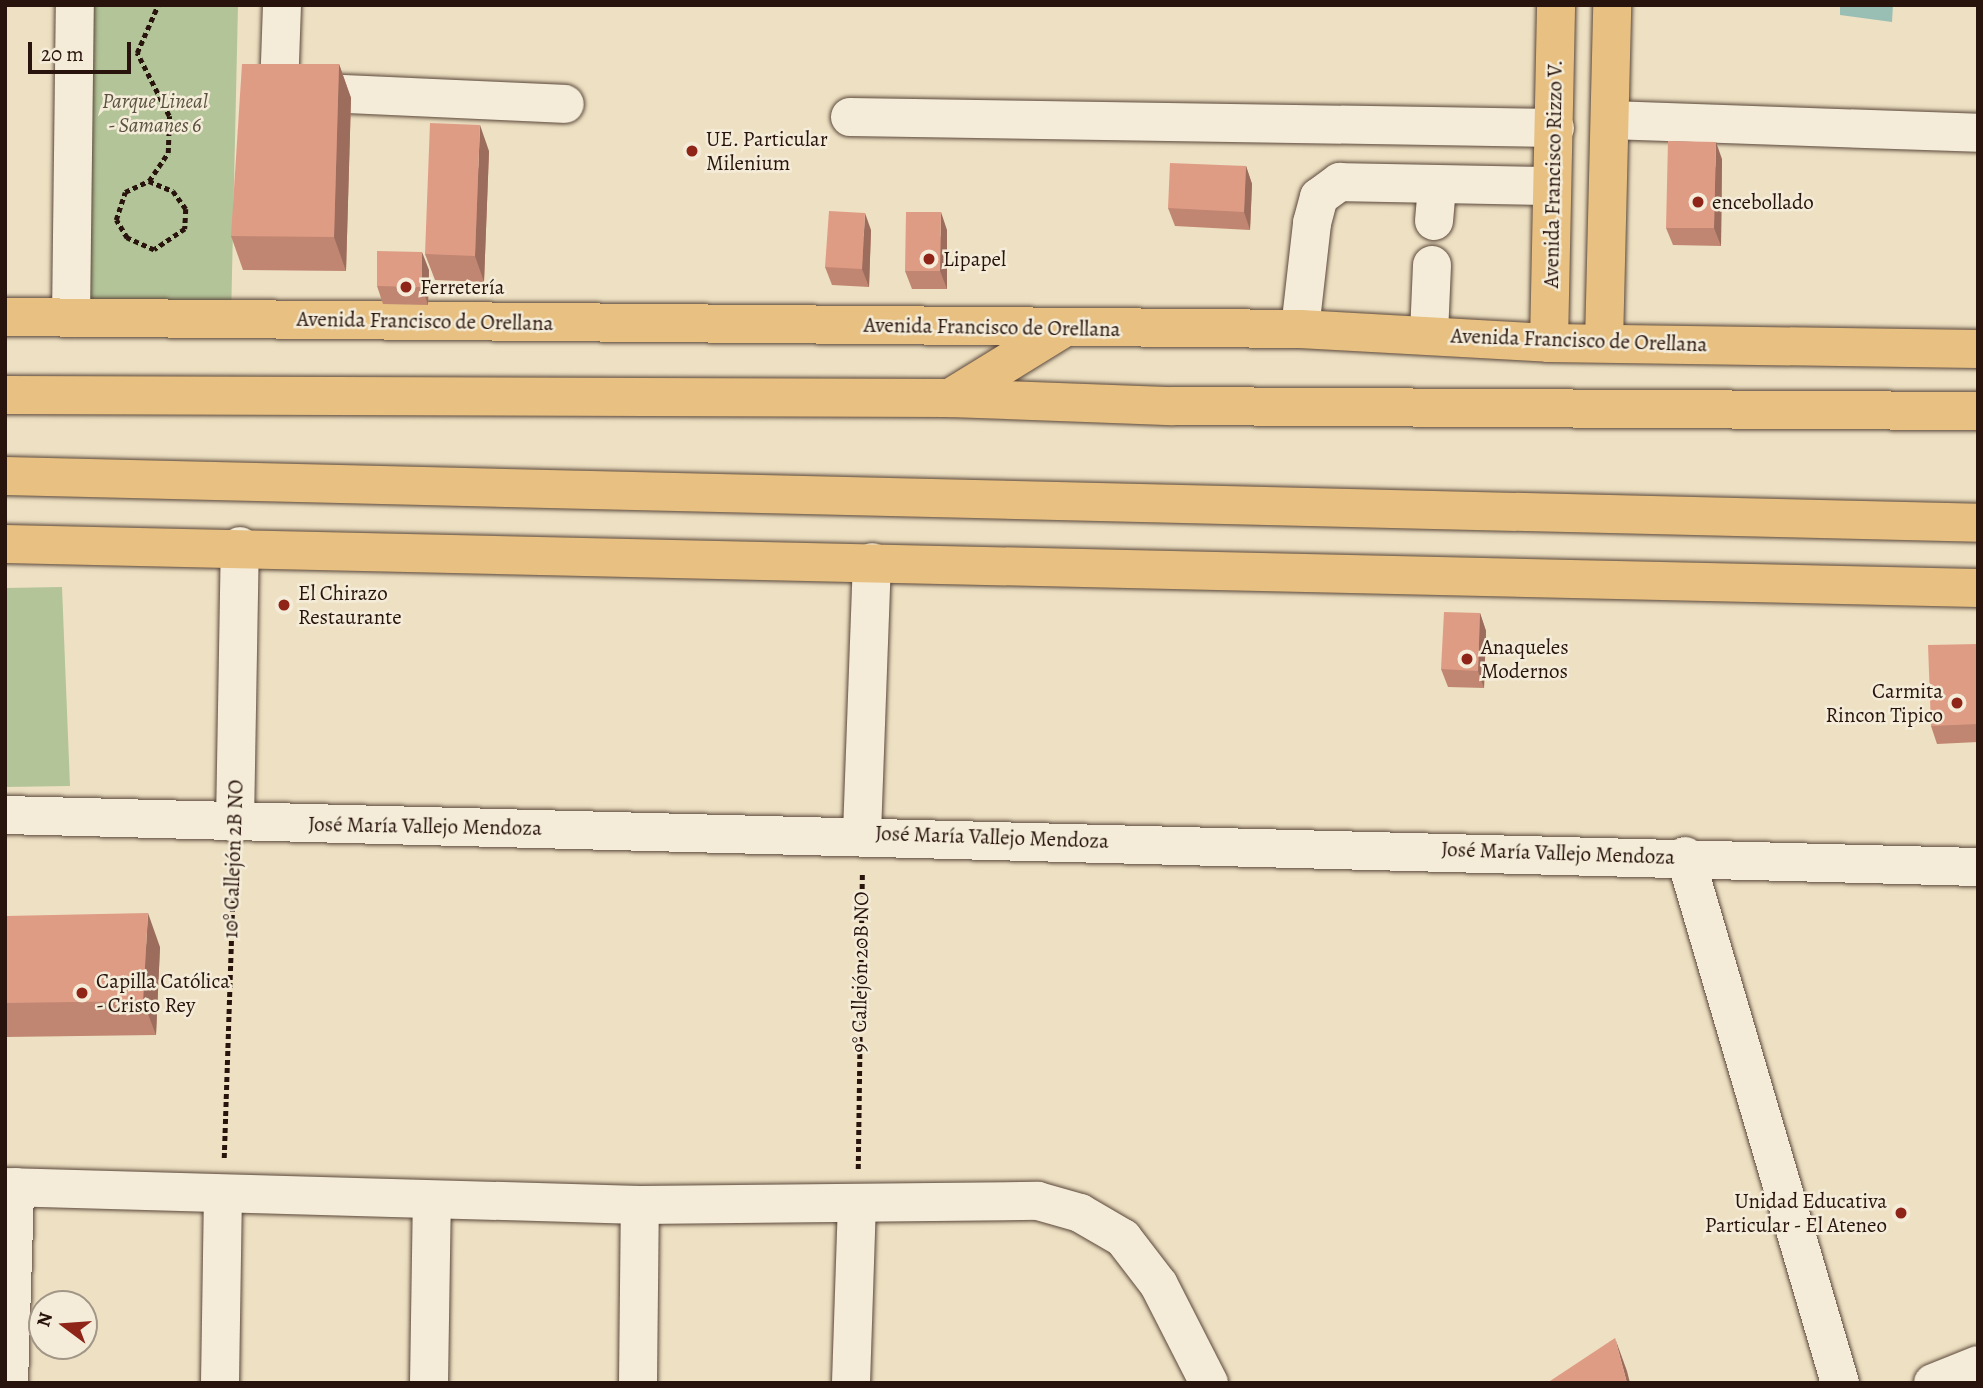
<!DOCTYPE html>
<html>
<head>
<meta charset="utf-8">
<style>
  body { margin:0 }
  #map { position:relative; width:1983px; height:1388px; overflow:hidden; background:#eee1c3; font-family:Alegreya,serif }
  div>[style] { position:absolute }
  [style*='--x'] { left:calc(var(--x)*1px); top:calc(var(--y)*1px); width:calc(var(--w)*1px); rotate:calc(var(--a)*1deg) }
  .green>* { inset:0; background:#b3c499 }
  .water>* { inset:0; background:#99beb4 }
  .path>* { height:4.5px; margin-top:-2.25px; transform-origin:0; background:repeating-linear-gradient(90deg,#28140d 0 5px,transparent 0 8.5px) }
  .roads { filter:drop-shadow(0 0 2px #5a473a) drop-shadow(0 0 2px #5a473a) }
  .minor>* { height:38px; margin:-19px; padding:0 19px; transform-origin:19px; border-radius:19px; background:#f4ecd8 }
  .major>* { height:38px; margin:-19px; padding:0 19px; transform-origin:19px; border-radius:19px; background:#e7c082 }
  .highway>* { height:38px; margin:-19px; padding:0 19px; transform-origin:19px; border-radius:19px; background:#e7c082 }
  .wall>* { inset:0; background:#c08672 }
  .shaded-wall>* { inset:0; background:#9c6d5d }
  .building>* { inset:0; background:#df9c85 }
  .dots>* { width:19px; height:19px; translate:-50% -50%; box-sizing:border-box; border:4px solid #f4ecd8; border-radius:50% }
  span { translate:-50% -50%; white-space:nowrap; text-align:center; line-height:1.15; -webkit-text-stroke:5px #f4ecd8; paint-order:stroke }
  .park-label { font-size:21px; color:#59523e; font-style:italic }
  .poi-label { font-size:21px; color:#28140d }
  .left { translate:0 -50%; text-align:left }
  .right { translate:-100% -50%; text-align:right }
  .street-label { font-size:21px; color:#28140d }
  .frame { position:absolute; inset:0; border:7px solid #28140d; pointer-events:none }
  .north { position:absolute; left:28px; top:1290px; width:70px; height:70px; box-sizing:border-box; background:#f4ecd8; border:2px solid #a29687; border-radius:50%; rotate:286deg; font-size:19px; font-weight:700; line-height:28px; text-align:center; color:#28140d }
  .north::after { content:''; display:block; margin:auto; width:24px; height:32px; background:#8f2418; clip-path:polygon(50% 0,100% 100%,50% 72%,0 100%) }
  .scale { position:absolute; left:28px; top:42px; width:103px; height:32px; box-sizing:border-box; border:4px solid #28140d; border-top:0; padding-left:9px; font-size:21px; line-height:24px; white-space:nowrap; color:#28140d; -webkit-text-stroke:5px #f4ecd8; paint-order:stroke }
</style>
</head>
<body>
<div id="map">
  <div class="green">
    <div style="clip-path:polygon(75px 5px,238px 5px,231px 319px,71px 318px)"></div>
    <div style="clip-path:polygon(62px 587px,70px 786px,5px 787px,5px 588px)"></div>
  </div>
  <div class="water">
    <div style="clip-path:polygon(1840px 5px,1893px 5px,1892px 22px,1840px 15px)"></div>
  </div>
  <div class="path">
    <div style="--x:149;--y:181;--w:26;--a:23"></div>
    <div style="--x:173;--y:191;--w:22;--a:54"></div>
    <div style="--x:186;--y:209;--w:20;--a:93"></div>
    <div style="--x:185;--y:229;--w:37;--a:146"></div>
    <div style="--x:154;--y:250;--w:30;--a:-156"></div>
    <div style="--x:127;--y:238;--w:21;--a:-121"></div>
    <div style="--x:116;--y:220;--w:29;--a:-72"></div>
    <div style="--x:125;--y:192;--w:26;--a:-25"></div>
    <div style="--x:149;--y:181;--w:34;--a:-56"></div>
    <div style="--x:168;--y:153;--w:37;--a:-88"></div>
    <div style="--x:169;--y:116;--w:71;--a:-116.9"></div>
    <div style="--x:137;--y:53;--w:52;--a:-66.4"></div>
    <div style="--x:224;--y:1158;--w:299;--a:-88.1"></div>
    <div style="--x:858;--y:1169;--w:296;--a:-89.2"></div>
  </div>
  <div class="roads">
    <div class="minor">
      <div style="--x:282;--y:5;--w:86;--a:92"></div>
      <div style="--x:279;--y:91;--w:286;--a:2.6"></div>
      <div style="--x:850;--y:117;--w:705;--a:0.89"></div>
      <div style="--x:1610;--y:120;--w:368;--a:2"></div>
      <div style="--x:1434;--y:221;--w:37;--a:-85"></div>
      <div style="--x:71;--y:318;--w:313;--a:-89.3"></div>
      <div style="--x:1300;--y:329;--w:107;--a:-83.5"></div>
      <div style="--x:1312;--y:223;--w:27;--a:-75"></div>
      <div style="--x:1319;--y:197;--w:26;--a:-36"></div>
      <div style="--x:1340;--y:182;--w:212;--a:1.1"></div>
      <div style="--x:1429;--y:334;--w:69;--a:-87.5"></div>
      <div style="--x:5;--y:815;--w:1974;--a:1.51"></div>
      <div style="--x:235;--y:823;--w:277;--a:-89"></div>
      <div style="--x:862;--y:833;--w:271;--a:-87.9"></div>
      <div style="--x:1685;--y:856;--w:549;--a:73.61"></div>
      <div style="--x:5;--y:1187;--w:635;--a:1.62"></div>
      <div style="--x:640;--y:1205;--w:398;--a:-0.6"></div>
      <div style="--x:1038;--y:1201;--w:44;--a:15.9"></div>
      <div style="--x:1080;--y:1213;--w:50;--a:30.2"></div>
      <div style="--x:1123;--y:1238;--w:59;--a:52.5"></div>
      <div style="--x:1159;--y:1285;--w:110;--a:63"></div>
      <div style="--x:9;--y:1383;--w:196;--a:-88.2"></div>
      <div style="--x:220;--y:1383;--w:189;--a:-89.1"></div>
      <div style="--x:429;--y:1383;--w:182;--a:-89.1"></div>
      <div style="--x:638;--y:1383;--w:178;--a:-89.4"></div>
      <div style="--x:851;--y:1383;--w:177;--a:-88.1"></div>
      <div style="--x:1933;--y:1383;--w:48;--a:-21.8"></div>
    </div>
    <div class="major">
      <div style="--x:5;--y:317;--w:1295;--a:0.53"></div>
      <div style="--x:1300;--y:329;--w:249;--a:3.2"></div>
      <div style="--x:1549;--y:343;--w:429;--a:0.8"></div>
      <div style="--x:1549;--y:343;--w:338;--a:-88.8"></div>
      <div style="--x:1604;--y:343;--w:338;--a:-88.6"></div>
      <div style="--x:5;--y:544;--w:1973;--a:1.28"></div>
    </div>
    <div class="highway">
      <div style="--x:5;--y:395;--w:945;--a:0.18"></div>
      <div style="--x:950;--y:398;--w:223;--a:2.1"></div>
      <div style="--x:1173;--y:406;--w:805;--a:0.36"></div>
      <div style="--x:950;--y:398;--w:134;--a:-31.6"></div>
      <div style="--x:5;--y:476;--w:1974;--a:1.36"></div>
    </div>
  </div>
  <div class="wall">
    <div style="clip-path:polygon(339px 64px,351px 98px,346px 271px,243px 270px,231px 236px)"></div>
    <div style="clip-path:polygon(489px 151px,484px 282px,435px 280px,425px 254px)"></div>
    <div style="clip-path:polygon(1722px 159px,1721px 246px,1673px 245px,1666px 228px)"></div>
    <div style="clip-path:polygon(1246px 166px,1252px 184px,1250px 230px,1175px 226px,1168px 208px)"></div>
    <div style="clip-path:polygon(871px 230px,869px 287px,832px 285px,825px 267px)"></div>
    <div style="clip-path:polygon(947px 230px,947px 289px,912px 289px,905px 271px)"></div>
    <div style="clip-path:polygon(429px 270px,428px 305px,383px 304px,377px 286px)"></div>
    <div style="clip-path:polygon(1480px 613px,1486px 631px,1484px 688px,1448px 687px,1441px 669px)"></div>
    <div style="clip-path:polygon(1978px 644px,1978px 742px,1937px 744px,1931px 726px)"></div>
    <div style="clip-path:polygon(5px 916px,160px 947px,156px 1035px,5px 1037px)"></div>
  </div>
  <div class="shaded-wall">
    <div style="clip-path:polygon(339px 64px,351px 98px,346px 271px,334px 237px)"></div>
    <div style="clip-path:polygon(480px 125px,489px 151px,484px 282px,475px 256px)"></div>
    <div style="clip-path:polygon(1716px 142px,1722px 159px,1721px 246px,1714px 228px)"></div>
    <div style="clip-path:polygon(1246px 166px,1252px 184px,1250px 230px,1244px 212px)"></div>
    <div style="clip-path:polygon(941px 212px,947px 230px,947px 289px,940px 271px)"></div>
    <div style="clip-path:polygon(865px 213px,871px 230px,869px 287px,862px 269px)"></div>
    <div style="clip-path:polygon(422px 252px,429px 270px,428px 305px,422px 287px)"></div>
    <div style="clip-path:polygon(1480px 613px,1486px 631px,1484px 688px,1478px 671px)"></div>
    <div style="clip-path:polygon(148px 913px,160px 947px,156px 1035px,143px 1001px)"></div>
    <div style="clip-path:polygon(1615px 1338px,1627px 1371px,1630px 1383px,1627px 1383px)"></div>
  </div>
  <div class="building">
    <div style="clip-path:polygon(242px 64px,339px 64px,334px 237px,231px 236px)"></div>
    <div style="clip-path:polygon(430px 123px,480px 125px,475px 256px,425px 254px)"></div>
    <div style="clip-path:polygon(1668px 141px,1716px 142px,1714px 228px,1666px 228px)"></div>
    <div style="clip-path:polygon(1170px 163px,1246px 166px,1244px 212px,1168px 208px)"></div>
    <div style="clip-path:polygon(829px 211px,865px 213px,862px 269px,825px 267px)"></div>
    <div style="clip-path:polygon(906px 212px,941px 212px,940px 271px,905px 271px)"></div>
    <div style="clip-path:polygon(377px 251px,422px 252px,422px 287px,377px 286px)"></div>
    <div style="clip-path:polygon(1444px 612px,1480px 613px,1478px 671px,1441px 669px)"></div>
    <div style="clip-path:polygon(1978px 644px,1978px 724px,1931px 726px,1928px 645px)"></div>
    <div style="clip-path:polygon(148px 913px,143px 1001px,5px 1003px,5px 916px)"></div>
    <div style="clip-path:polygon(1615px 1338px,1627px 1383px,1547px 1383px)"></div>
  </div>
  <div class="dots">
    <div style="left:692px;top:151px;background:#8f2418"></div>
    <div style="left:1698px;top:202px;background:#8f2418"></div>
    <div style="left:929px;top:259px;background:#8f2418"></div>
    <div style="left:406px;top:287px;background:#8f2418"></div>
    <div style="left:284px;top:605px;background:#8f2418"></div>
    <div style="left:1467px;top:659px;background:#8f2418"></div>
    <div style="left:1957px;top:703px;background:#8f2418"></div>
    <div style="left:82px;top:993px;background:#8f2418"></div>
    <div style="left:1901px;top:1213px;background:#8f2418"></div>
  </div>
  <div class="park-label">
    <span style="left:155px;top:113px">Parque Lineal<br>- Samanes 6</span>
  </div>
  <div class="poi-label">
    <span class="left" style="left:706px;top:151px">UE. Particular<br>Milenium</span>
    <span class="left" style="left:1712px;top:202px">encebollado</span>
    <span class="left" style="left:943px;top:259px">Lipapel</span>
    <span class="left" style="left:420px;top:287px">Ferretería</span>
    <span class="left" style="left:298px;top:605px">El Chirazo<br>Restaurante</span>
    <span class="left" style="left:1481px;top:659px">Anaqueles<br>Modernos</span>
    <span class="right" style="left:1943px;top:703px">Carmita<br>Rincon Tipico</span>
    <span class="left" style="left:96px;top:993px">Capilla Católica<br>- Cristo Rey</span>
    <span class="right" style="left:1887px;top:1213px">Unidad Educativa<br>Particular - El Ateneo</span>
  </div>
  <div class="street-label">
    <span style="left:1553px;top:174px;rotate:-89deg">Avenida Francisco Rizzo V.</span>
    <span style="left:425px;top:321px;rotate:1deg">Avenida Francisco de Orellana</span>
    <span style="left:992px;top:327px;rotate:1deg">Avenida Francisco de Orellana</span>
    <span style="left:1579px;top:340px;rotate:2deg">Avenida Francisco de Orellana</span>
    <span style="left:425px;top:826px;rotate:1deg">José María Vallejo Mendoza</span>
    <span style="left:992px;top:837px;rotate:2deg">José María Vallejo Mendoza</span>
    <span style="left:1558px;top:853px;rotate:2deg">José María Vallejo Mendoza</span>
    <span style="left:233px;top:859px;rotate:-88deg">10° Callejón 2B NO</span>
    <span style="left:860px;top:972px;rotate:-89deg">9° Callejón 20B NO</span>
  </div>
  <div class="frame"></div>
  <div class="north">N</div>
  <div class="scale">20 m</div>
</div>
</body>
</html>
